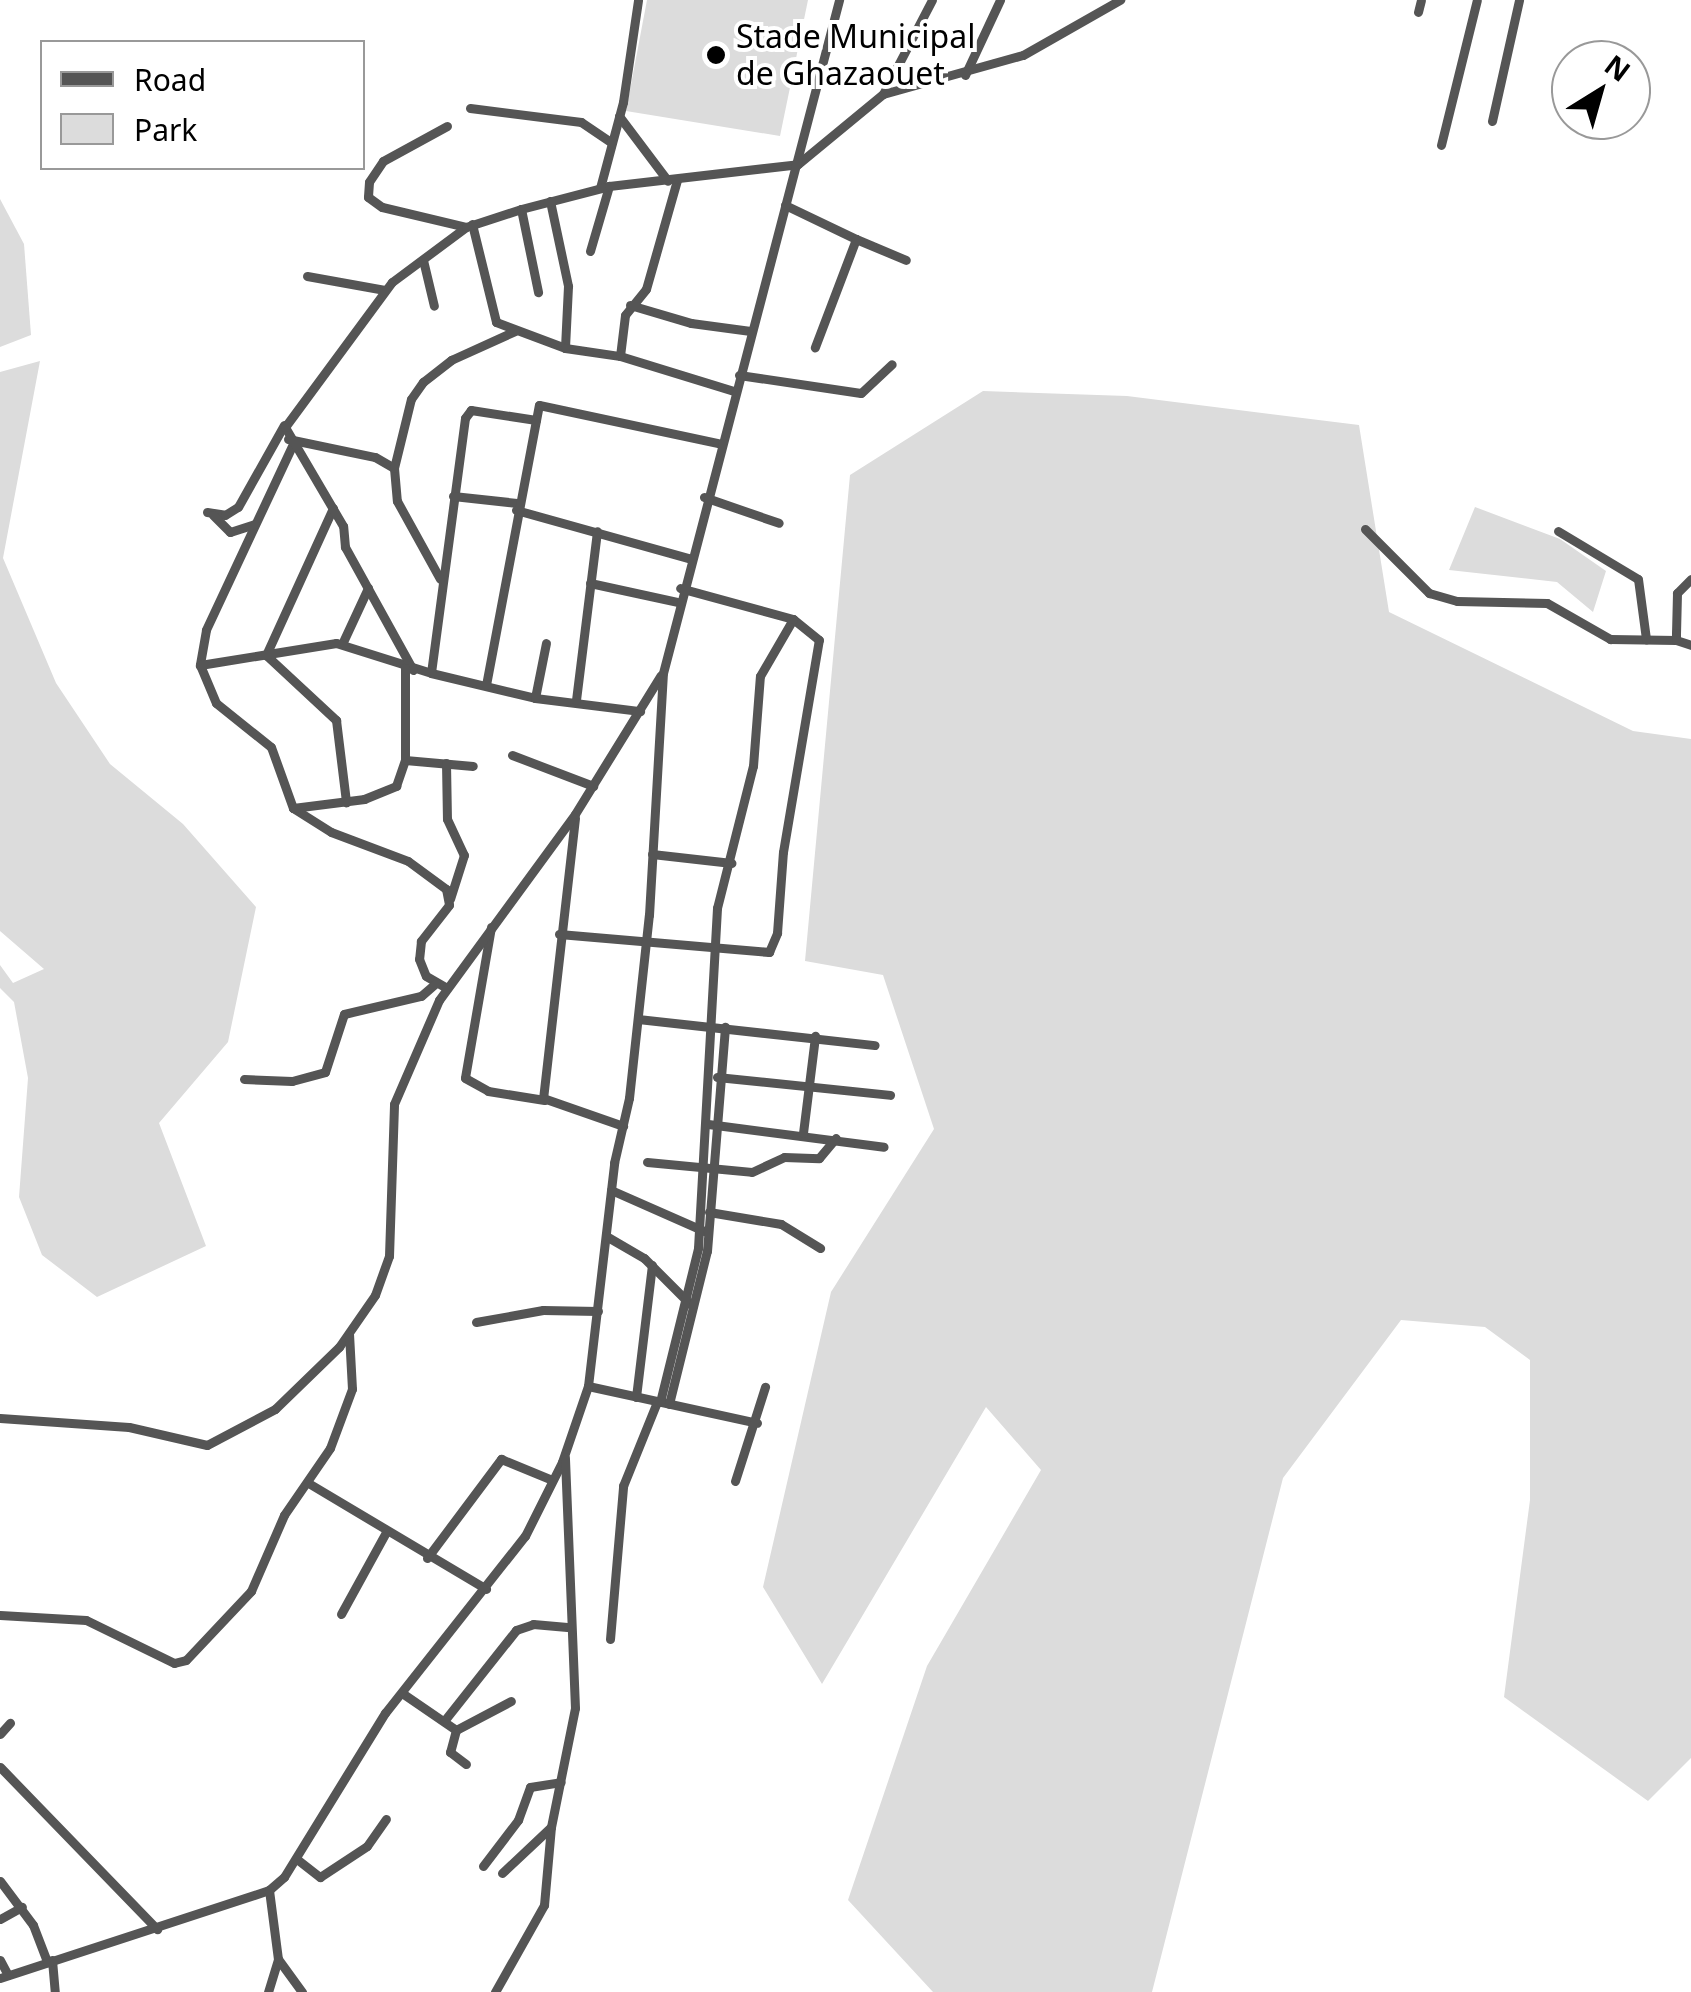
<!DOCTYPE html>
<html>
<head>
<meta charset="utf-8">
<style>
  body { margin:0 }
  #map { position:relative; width:1691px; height:1992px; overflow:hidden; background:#fff; font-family:"Noto Sans",sans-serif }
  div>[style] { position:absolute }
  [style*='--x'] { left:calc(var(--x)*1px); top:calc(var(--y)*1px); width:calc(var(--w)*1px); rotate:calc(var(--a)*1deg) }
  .green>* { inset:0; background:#dcdcdc }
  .street>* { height:9px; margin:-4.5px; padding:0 4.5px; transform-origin:4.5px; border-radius:4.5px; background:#555 }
  .dots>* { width:28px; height:28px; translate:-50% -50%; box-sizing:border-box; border:5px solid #fff; border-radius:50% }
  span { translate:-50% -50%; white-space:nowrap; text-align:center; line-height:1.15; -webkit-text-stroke:8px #fff; paint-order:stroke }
  .poi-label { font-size:32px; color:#000 }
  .left { translate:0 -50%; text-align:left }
  .legend { position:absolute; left:40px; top:40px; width:325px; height:130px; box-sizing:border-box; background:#fff; border:2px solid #999; margin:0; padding:12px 18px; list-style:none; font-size:30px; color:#000 }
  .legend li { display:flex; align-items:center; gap:20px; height:50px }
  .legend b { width:50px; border:2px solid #999 }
  .north { position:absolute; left:1551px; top:40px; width:100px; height:100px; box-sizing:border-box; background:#fff; border:2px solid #999; border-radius:50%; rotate:37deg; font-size:28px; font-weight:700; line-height:40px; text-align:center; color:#000 }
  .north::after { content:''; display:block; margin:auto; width:35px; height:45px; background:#000; clip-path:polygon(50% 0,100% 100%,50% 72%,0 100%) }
</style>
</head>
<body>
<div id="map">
  <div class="green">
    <div style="clip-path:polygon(647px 0,808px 0,780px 136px,626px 111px)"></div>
    <div style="clip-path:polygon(0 199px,24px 244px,31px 335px,0 347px)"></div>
    <div style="clip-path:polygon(40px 361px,3px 558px,56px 683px,110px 764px,183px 824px,256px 907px,228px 1042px,159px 1123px,206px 1246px,97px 1297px,42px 1255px,19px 1197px,28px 1078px,14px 1002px,0 988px,0 965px,13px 983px,44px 969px,0 931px,0 372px)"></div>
    <div style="clip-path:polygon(983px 391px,1127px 396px,1359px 425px,1389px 612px,1633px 731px,1691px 739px,1691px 1758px,1648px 1801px,1504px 1697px,1530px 1500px,1530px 1360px,1485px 1327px,1401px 1320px,1283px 1478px,1152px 1992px,933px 1992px,848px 1900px,927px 1666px,1041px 1470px,986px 1407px,822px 1684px,763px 1587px,831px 1292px,934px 1129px,883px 975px,805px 961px,850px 475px)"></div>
    <div style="clip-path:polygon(1475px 507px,1560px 539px,1606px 571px,1593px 612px,1557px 582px,1449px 570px)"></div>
  </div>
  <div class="street">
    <div style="--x:1418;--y:12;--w:12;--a:-76"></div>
    <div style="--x:965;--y:75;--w:83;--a:-65"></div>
    <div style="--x:883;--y:94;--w:106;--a:-62.5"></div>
    <div style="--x:470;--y:108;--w:112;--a:7.2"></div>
    <div style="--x:581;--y:122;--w:37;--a:34"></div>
    <div style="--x:619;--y:116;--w:81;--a:53"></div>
    <div style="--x:1492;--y:121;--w:124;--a:-77.4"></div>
    <div style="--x:447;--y:126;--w:73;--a:151.3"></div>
    <div style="--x:383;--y:161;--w:25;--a:124"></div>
    <div style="--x:369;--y:182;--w:15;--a:94"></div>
    <div style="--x:368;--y:197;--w:17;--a:36"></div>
    <div style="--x:382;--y:207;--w:86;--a:13.4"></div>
    <div style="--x:1441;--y:145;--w:149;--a:-76.1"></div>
    <div style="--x:600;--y:188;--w:89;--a:-75"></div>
    <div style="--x:623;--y:102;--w:103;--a:-81.6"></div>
    <div style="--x:550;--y:201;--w:87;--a:78"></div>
    <div style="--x:568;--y:286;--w:62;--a:92.8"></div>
    <div style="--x:785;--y:205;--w:79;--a:25.6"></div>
    <div style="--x:856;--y:239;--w:116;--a:110.8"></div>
    <div style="--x:521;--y:209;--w:85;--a:78.4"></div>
    <div style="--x:472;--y:224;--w:101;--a:76.2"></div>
    <div style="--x:496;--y:322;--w:74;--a:20.6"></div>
    <div style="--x:565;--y:348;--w:56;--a:8.3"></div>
    <div style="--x:620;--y:356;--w:119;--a:17.1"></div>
    <div style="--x:856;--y:239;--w:54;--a:22.8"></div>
    <div style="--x:590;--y:251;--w:68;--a:-73.7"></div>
    <div style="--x:423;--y:260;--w:47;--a:76.6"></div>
    <div style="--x:307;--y:276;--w:79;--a:10.2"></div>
    <div style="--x:630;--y:305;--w:64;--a:16.4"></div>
    <div style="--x:691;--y:323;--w:60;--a:7.7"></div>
    <div style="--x:620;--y:356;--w:41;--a:-83"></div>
    <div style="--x:625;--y:315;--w:33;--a:-51"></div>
    <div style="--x:646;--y:289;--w:113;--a:-74.1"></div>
    <div style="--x:739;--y:375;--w:123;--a:8.4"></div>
    <div style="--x:861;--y:393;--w:42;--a:-43.1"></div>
    <div style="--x:536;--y:420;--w:66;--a:-171.3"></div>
    <div style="--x:471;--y:410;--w:10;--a:127"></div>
    <div style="--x:465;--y:418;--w:257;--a:97.6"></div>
    <div style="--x:431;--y:673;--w:107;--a:13.5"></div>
    <div style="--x:535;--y:698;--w:106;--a:7.1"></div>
    <div style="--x:288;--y:439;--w:89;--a:11.7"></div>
    <div style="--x:375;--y:457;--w:22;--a:30"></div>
    <div style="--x:394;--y:468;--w:33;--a:85"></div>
    <div style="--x:397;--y:501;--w:89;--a:61.1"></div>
    <div style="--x:292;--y:446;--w:203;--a:115.1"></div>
    <div style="--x:206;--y:630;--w:36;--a:100"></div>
    <div style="--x:200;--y:665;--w:41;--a:67.2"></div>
    <div style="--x:216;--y:703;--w:70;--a:38.7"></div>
    <div style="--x:271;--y:747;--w:65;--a:70.2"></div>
    <div style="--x:293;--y:808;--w:45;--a:32.3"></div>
    <div style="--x:331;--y:832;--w:82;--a:20.6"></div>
    <div style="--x:408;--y:861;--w:47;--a:36.4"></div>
    <div style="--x:446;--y:889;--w:16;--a:79"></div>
    <div style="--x:449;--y:905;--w:46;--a:127.9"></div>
    <div style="--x:421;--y:941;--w:18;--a:96"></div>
    <div style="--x:419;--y:959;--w:18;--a:68"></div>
    <div style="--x:426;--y:976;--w:22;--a:30"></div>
    <div style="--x:394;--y:468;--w:71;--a:-76.2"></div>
    <div style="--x:411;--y:399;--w:21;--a:-55"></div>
    <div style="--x:423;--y:382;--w:36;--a:-38"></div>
    <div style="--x:451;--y:360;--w:70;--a:-24.4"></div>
    <div style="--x:453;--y:496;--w:64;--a:6.2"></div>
    <div style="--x:704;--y:497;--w:79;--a:19.1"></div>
    <div style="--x:333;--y:508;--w:162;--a:114.5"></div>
    <div style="--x:266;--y:655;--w:96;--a:42.9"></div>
    <div style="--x:336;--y:720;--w:83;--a:83"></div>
    <div style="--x:516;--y:510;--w:179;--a:15.6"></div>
    <div style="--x:207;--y:512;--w:18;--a:9"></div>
    <div style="--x:225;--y:515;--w:15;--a:-32"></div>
    <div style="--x:238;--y:507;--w:94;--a:-60.7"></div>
    <div style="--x:213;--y:515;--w:24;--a:45"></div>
    <div style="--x:230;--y:532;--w:26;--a:-18"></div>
    <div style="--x:1365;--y:529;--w:91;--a:45"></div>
    <div style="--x:1429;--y:593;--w:29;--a:16"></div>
    <div style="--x:1457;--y:601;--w:90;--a:1.3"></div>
    <div style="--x:1547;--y:603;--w:73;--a:29.7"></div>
    <div style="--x:1610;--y:639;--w:66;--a:0.9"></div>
    <div style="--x:1558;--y:531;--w:93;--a:31"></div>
    <div style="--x:1638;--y:579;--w:61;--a:82.4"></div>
    <div style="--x:1691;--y:579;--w:20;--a:135"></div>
    <div style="--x:1677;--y:593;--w:40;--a:91.4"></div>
    <div style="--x:1676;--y:633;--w:7;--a:90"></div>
    <div style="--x:1676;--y:640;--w:16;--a:18"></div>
    <div style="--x:590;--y:583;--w:89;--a:12.3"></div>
    <div style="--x:342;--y:644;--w:62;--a:-65.1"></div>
    <div style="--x:200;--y:665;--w:138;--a:-9.2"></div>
    <div style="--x:336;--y:643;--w:100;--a:17.5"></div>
    <div style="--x:413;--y:670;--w:141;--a:-118.9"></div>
    <div style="--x:345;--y:547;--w:21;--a:-95"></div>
    <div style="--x:343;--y:526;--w:115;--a:-120.4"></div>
    <div style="--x:285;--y:427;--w:180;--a:-53.6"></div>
    <div style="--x:392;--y:282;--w:92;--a:-36.6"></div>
    <div style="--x:466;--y:227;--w:58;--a:-18.1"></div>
    <div style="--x:521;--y:209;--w:91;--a:-14.6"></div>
    <div style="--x:609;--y:186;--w:190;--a:-6.6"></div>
    <div style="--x:798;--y:164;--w:110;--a:-39.5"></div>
    <div style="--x:883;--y:94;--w:145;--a:-15.6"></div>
    <div style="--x:1023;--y:55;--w:112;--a:-29.6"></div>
    <div style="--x:486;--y:685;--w:285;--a:-79.3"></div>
    <div style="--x:539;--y:405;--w:183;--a:12"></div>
    <div style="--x:535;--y:698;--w:56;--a:-78.7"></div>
    <div style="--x:576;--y:700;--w:170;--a:-82.9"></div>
    <div style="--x:512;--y:755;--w:87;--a:20.9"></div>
    <div style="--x:405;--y:760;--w:68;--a:5"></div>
    <div style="--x:446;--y:763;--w:56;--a:89"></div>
    <div style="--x:447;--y:819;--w:40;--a:65"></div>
    <div style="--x:464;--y:855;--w:46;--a:107.7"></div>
    <div style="--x:293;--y:808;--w:72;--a:-7.2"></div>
    <div style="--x:364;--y:799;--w:35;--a:-22"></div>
    <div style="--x:396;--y:786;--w:28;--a:-71"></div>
    <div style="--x:405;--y:760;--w:92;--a:-90"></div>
    <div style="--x:575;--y:818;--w:282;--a:96.5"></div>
    <div style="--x:543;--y:1098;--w:85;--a:19.3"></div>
    <div style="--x:652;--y:854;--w:80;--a:6.5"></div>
    <div style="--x:491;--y:927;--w:153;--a:99.8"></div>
    <div style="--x:465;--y:1078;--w:26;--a:29"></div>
    <div style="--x:488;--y:1091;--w:57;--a:9.1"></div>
    <div style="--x:559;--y:934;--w:211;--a:4.9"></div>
    <div style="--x:769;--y:952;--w:21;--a:-67"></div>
    <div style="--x:777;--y:933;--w:81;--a:-85.8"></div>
    <div style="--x:783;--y:852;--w:215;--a:-80.4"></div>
    <div style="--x:819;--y:640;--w:33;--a:-141"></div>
    <div style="--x:638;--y:1019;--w:238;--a:6.3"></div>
    <div style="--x:717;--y:1077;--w:174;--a:5.9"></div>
    <div style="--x:244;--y:1079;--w:48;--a:2.4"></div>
    <div style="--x:292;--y:1081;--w:34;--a:-15"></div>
    <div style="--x:325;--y:1072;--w:61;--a:-71.9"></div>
    <div style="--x:344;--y:1014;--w:79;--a:-13.2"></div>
    <div style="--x:421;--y:996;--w:20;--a:-41"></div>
    <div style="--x:708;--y:1124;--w:177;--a:7.4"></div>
    <div style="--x:803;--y:1133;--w:98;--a:-82.9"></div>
    <div style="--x:647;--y:1162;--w:105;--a:5.4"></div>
    <div style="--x:752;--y:1172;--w:35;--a:-25"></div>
    <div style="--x:784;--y:1157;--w:35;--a:2"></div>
    <div style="--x:819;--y:1158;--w:26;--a:-50"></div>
    <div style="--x:611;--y:1190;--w:102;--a:23.8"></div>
    <div style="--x:709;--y:1212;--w:73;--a:9.5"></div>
    <div style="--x:781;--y:1224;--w:46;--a:31.6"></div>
    <div style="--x:606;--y:1236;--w:44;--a:30.1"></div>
    <div style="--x:644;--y:1258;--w:65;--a:45"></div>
    <div style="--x:476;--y:1322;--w:68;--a:-10.2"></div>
    <div style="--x:543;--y:1310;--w:55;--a:1"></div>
    <div style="--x:588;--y:1386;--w:173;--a:12.3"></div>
    <div style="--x:636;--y:1397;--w:133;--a:-83.1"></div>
    <div style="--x:660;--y:1402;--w:159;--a:-76.1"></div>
    <div style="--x:698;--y:1248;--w:341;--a:-86.8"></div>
    <div style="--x:717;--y:908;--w:146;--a:-75.8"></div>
    <div style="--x:753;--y:766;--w:90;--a:-85.6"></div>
    <div style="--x:760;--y:676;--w:66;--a:-59.9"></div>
    <div style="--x:793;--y:619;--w:117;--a:-164.7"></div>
    <div style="--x:669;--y:1404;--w:158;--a:-76.1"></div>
    <div style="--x:707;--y:1251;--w:225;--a:-85.4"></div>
    <div style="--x:0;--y:1418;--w:129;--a:4"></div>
    <div style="--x:129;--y:1427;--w:80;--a:13"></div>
    <div style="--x:207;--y:1445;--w:77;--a:-27.9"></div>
    <div style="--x:275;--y:1409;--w:89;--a:-44.1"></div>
    <div style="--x:339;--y:1347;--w:63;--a:-55.3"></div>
    <div style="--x:375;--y:1295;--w:41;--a:-70.3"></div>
    <div style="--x:389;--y:1256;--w:152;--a:-88.1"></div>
    <div style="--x:394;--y:1104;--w:113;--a:-66.6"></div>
    <div style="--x:439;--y:1000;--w:230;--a:-53.8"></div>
    <div style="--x:575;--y:814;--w:163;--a:-58.3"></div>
    <div style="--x:735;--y:1481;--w:99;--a:-72.3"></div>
    <div style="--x:310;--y:1484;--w:205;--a:30.8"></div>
    <div style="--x:427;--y:1558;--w:124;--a:-53.2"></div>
    <div style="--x:501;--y:1459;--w:55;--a:22.4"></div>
    <div style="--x:341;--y:1614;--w:94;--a:-61.2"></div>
    <div style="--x:0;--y:1615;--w:86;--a:3.3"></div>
    <div style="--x:86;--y:1620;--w:98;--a:26"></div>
    <div style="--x:174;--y:1663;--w:12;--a:-14"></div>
    <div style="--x:186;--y:1660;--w:95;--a:-46.7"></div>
    <div style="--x:251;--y:1591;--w:83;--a:-66.5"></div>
    <div style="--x:284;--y:1515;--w:81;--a:-55.5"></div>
    <div style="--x:330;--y:1448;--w:63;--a:-69.6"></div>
    <div style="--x:352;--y:1389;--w:55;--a:-93.1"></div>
    <div style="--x:610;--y:1639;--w:154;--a:-85.1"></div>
    <div style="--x:623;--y:1486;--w:91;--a:-68"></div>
    <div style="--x:402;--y:1693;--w:65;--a:34.4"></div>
    <div style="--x:456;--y:1730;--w:23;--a:105"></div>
    <div style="--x:450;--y:1752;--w:20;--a:37"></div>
    <div style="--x:444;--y:1721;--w:116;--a:-51.6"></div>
    <div style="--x:516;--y:1630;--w:18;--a:-19"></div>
    <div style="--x:533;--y:1624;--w:37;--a:5"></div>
    <div style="--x:456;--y:1730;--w:62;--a:-27.8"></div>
    <div style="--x:0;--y:1734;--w:15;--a:-48"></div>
    <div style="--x:0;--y:1767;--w:226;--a:45.9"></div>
    <div style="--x:298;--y:1860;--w:28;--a:38"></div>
    <div style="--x:320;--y:1877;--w:56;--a:-33.4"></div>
    <div style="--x:367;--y:1846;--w:33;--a:-55"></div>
    <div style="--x:483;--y:1866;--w:58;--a:-52.7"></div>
    <div style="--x:518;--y:1820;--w:35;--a:-70"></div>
    <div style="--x:530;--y:1787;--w:31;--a:-9"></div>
    <div style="--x:502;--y:1873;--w:67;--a:-43.2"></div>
    <div style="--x:0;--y:1881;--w:55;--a:53.1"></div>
    <div style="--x:33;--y:1925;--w:40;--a:69"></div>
    <div style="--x:269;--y:1890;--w:70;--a:82.6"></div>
    <div style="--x:278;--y:1959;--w:41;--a:54"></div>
    <div style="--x:0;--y:1919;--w:25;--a:-29"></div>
    <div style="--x:0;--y:1960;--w:17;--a:62"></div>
    <div style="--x:52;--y:1960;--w:32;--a:85"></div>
    <div style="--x:0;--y:1978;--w:283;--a:-18.1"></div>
    <div style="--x:269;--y:1890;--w:20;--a:-41"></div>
    <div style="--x:284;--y:1877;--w:193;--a:-58.4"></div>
    <div style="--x:385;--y:1713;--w:226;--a:-51.7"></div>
    <div style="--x:525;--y:1536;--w:83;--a:-63.4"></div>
    <div style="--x:562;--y:1462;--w:80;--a:-71.1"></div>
    <div style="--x:588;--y:1386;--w:225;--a:-83.3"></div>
    <div style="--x:614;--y:1163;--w:67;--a:-77"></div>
    <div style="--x:629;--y:1098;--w:184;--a:-83.8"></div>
    <div style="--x:649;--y:915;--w:242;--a:-86.7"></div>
    <div style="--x:663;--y:673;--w:696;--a:-75.34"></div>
    <div style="--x:268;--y:1992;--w:34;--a:-73"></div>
    <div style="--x:495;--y:1992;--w:100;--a:-60.6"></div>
    <div style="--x:544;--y:1905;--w:78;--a:-84.9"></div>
    <div style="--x:551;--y:1827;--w:121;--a:-78.6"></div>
    <div style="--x:575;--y:1708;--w:251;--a:-92.3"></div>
  </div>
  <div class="dots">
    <div style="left:716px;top:55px;background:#000"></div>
  </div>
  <div class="poi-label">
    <span class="left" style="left:736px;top:55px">Stade Municipal<br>de Ghazaouet</span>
  </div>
  <ul class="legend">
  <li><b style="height:12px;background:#555"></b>Road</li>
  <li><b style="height:28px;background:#dcdcdc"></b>Park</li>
  </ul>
  <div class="north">N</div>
</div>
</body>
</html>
